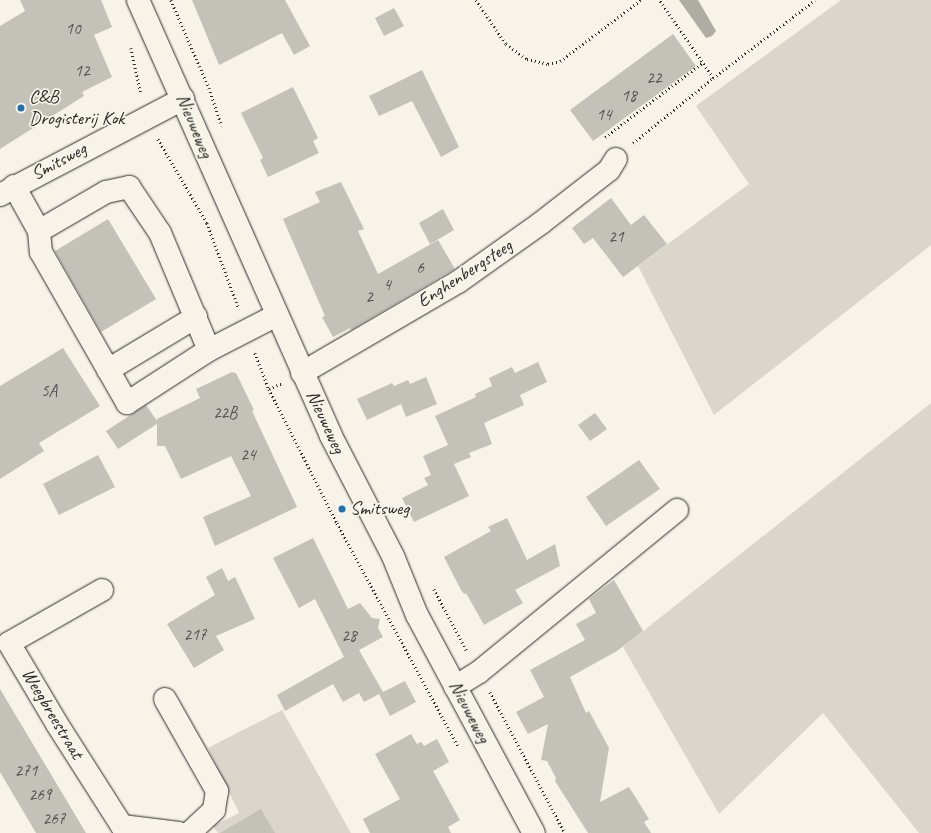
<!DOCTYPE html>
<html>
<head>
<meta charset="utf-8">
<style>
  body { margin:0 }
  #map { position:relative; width:931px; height:833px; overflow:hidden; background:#f7f3e8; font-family:Caveat,sans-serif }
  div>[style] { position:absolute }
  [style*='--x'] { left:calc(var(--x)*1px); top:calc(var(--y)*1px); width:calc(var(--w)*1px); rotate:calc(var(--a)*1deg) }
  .green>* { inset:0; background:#dad6cc }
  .water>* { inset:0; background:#afaca4 }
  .building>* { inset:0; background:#c4c1b9 }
  .path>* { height:2.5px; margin-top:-1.25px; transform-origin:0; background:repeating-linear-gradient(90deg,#2b2b2b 0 1px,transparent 0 4px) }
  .roads { filter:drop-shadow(0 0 1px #2b2b2b) drop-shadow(0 0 1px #2b2b2b) }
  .minor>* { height:22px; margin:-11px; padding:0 11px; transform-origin:11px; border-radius:11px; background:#f7f3e8 }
  .dots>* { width:11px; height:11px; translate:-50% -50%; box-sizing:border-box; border:2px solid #f7f3e8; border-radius:50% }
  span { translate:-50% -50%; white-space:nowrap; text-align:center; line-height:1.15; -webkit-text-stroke:3.5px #f7f3e8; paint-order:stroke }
  .number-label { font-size:17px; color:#51504e }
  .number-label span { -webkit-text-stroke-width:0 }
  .poi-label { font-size:19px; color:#2b2b2b }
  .left { translate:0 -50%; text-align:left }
  .street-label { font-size:19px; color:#2b2b2b }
</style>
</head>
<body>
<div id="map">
  <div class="green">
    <div style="clip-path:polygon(841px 0,931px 0,931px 245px,714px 415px,638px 266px,749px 184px,696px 106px)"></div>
    <div style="clip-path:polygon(931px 403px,931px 833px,919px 833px,823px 713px,719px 814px,623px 647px)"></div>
    <div style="clip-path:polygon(282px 710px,351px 833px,218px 833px,213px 826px,239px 813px,208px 748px)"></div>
  </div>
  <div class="water">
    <div style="clip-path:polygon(679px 0,698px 0,716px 31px,712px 36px,706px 38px)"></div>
  </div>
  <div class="building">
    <div style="clip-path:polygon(20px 0,101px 0,112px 27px,94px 35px,112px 77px,82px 92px,84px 96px,0 149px,0 26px,25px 11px)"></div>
    <div style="clip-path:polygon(192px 0,285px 0,310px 46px,294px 55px,282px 33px,219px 65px)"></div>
    <div style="clip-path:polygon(394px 8px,404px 26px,384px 36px,375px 18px)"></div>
    <div style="clip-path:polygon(673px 34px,696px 66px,593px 141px,570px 110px)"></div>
    <div style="clip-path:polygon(422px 70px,459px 147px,441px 157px,412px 101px,379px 116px,369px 96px)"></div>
    <div style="clip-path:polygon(293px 87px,318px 138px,313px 141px,319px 153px,268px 177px,260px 160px,263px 158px,241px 113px)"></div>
    <div style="clip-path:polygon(341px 182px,364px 229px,358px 231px,378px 274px,438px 240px,455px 269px,351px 330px,350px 328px,333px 337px,322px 317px,325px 316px,283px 219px,320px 202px,315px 192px)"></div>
    <div style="clip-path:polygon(611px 198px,631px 225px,644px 215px,667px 244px,623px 277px,593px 238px,584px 244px,572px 228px)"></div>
    <div style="clip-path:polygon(443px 209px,454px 230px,430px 244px,419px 223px)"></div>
    <div style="clip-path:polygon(108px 219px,156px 299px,101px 332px,55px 251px)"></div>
    <div style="clip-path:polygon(63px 348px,100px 406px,39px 443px,44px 451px,0 479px,0 386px)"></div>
    <div style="clip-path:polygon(538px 362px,547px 382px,520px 395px,524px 405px,484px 423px,492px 444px,469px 453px,471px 457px,454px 464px,469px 496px,414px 522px,402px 498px,428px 485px,424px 478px,431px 475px,423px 456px,448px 445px,435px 416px,476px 397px,475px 394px,492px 386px,489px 378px,512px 367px,515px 373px)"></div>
    <div style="clip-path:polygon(232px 372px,236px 373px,254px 410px,252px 411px,297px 507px,215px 546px,203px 517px,251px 496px,231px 456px,181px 479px,165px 446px,157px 446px,157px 424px,118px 449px,106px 431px,146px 405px,157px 421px,157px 419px,200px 398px,196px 389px)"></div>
    <div style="clip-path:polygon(426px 377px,437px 404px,406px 417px,401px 404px,367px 420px,357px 399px,392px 383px,394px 386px,408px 380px,410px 384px)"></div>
    <div style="clip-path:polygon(595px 413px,607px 429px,590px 441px,578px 425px)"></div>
    <div style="clip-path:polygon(98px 455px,115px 487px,59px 515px,43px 484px)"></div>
    <div style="clip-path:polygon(639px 460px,660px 489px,606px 526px,586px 497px)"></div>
    <div style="clip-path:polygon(507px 518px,527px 560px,555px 544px,560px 566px,515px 590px,523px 603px,484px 625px,466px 593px,464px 594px,461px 590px,444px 557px,491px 531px,488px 527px)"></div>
    <div style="clip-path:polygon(313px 538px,348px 609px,360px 603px,372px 618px,380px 619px,378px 628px,383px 637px,359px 650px,383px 692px,364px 702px,359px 693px,343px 702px,333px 684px,285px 711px,277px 695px,344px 657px,315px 599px,299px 608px,273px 558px)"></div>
    <div style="clip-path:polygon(222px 568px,228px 581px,235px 577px,255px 619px,216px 636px,224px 650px,194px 668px,167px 624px,215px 595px,206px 577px)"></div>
    <div style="clip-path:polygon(614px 580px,643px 631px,617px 651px,570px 677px,586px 713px,589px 711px,609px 748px,600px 802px,629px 787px,649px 819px,644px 822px,651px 833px,588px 833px,555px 781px,556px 778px,547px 761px,541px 760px,548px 724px,528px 734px,516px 712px,544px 697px,530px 670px,585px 640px,576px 624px,596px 613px,589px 599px)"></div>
    <div style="clip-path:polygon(405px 681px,416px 702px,390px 716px,379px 694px)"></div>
    <div style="clip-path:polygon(0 689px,86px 833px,36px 833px,0 772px)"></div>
    <div style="clip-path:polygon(411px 734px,417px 744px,421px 742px,424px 746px,437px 739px,449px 762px,433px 771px,460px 820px,448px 827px,451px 833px,370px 833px,363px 819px,400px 799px,375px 754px)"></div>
    <div style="clip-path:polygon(261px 809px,275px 833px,220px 833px)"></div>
  </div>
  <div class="path">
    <div style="--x:171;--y:0;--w:96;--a:66.6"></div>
    <div style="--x:209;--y:88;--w:40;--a:71.1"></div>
    <div style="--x:476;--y:0;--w:53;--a:55.7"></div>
    <div style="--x:506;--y:44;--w:26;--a:36"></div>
    <div style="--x:527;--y:59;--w:22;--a:13"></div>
    <div style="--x:548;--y:64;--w:12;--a:-14"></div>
    <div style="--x:560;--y:61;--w:101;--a:-37"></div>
    <div style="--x:131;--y:48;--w:47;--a:77.7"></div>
    <div style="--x:713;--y:78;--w:128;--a:-37.4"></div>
    <div style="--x:605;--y:137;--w:122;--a:-37.3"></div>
    <div style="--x:158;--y:139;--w:97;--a:59.7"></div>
    <div style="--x:207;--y:223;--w:92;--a:69.6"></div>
    <div style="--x:633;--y:143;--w:103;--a:-39.1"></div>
    <div style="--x:713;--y:78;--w:95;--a:-124.7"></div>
    <div style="--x:255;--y:353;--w:39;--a:69"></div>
    <div style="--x:269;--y:389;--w:150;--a:63.1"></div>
    <div style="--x:337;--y:523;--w:254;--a:61.5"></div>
    <div style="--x:269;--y:389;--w:14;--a:-25"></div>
    <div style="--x:434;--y:589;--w:70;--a:62"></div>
    <div style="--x:490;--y:692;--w:160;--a:62"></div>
  </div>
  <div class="roads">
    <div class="minor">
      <div style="--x:138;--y:0;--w:475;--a:66.1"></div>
      <div style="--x:330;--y:434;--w:137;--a:62.7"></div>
      <div style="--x:393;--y:556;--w:64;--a:67.9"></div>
      <div style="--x:417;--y:615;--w:247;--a:61.8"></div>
      <div style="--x:14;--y:186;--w:51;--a:60.9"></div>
      <div style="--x:39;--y:231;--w:78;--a:-30.2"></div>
      <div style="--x:106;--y:192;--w:24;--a:-12"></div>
      <div style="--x:129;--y:187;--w:55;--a:56"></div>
      <div style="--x:160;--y:233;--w:127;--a:67.3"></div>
      <div style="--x:0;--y:195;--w:207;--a:-27.7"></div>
      <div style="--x:39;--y:231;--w:21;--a:85"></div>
      <div style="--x:41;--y:252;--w:174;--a:60.3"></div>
      <div style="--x:127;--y:403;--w:98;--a:-32.9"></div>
      <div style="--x:209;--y:350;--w:76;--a:-27.2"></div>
      <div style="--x:108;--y:370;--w:103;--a:-31.1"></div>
      <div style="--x:302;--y:373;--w:181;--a:-30.3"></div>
      <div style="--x:458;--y:282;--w:102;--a:-35.4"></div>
      <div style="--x:541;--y:223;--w:86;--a:-37.9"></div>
      <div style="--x:609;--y:170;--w:13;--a:-58"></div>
      <div style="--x:102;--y:590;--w:107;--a:150.3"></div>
      <div style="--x:9;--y:643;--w:94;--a:59.3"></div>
      <div style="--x:57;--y:724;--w:121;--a:57.5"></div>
      <div style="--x:122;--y:826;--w:57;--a:7"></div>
      <div style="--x:455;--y:687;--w:28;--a:-32"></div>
      <div style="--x:479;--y:672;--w:256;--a:-39.3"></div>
      <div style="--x:165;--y:699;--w:106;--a:60.5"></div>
      <div style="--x:217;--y:791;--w:19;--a:99"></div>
      <div style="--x:214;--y:810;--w:34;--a:137"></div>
    </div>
  </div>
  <div class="dots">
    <div style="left:21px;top:108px;background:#1f6fb2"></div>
    <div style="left:342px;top:509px;background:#1f6fb2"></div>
  </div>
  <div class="number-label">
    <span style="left:73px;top:29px">10</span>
    <span style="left:82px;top:71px">12</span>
    <span style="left:654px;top:78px">22</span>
    <span style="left:629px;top:96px">18</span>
    <span style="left:604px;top:115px">14</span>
    <span style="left:616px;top:237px">21</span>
    <span style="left:420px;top:268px">6</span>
    <span style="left:387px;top:285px">4</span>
    <span style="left:369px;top:297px">2</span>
    <span style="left:49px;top:391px">5A</span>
    <span style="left:225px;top:413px">22B</span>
    <span style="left:248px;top:455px">24</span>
    <span style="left:195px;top:635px">217</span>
    <span style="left:349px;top:636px">28</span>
    <span style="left:26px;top:771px">271</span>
    <span style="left:40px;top:795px">269</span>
    <span style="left:54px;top:819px">267</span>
  </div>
  <div class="poi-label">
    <span class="left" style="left:29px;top:108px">C&amp;B<br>Drogisterij Kok</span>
    <span class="left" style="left:350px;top:509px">Smitsweg</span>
  </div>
  <div class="street-label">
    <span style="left:194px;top:126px;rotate:67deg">Nieuweweg</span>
    <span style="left:59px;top:162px;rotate:-28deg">Smitsweg</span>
    <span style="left:465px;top:274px;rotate:-33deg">Enghenbergsteeg</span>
    <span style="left:325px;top:422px;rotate:65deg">Nieuweweg</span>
    <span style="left:469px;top:712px;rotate:62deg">Nieuweweg</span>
    <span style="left:52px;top:714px;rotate:59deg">Weegbreestraat</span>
  </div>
</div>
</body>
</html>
